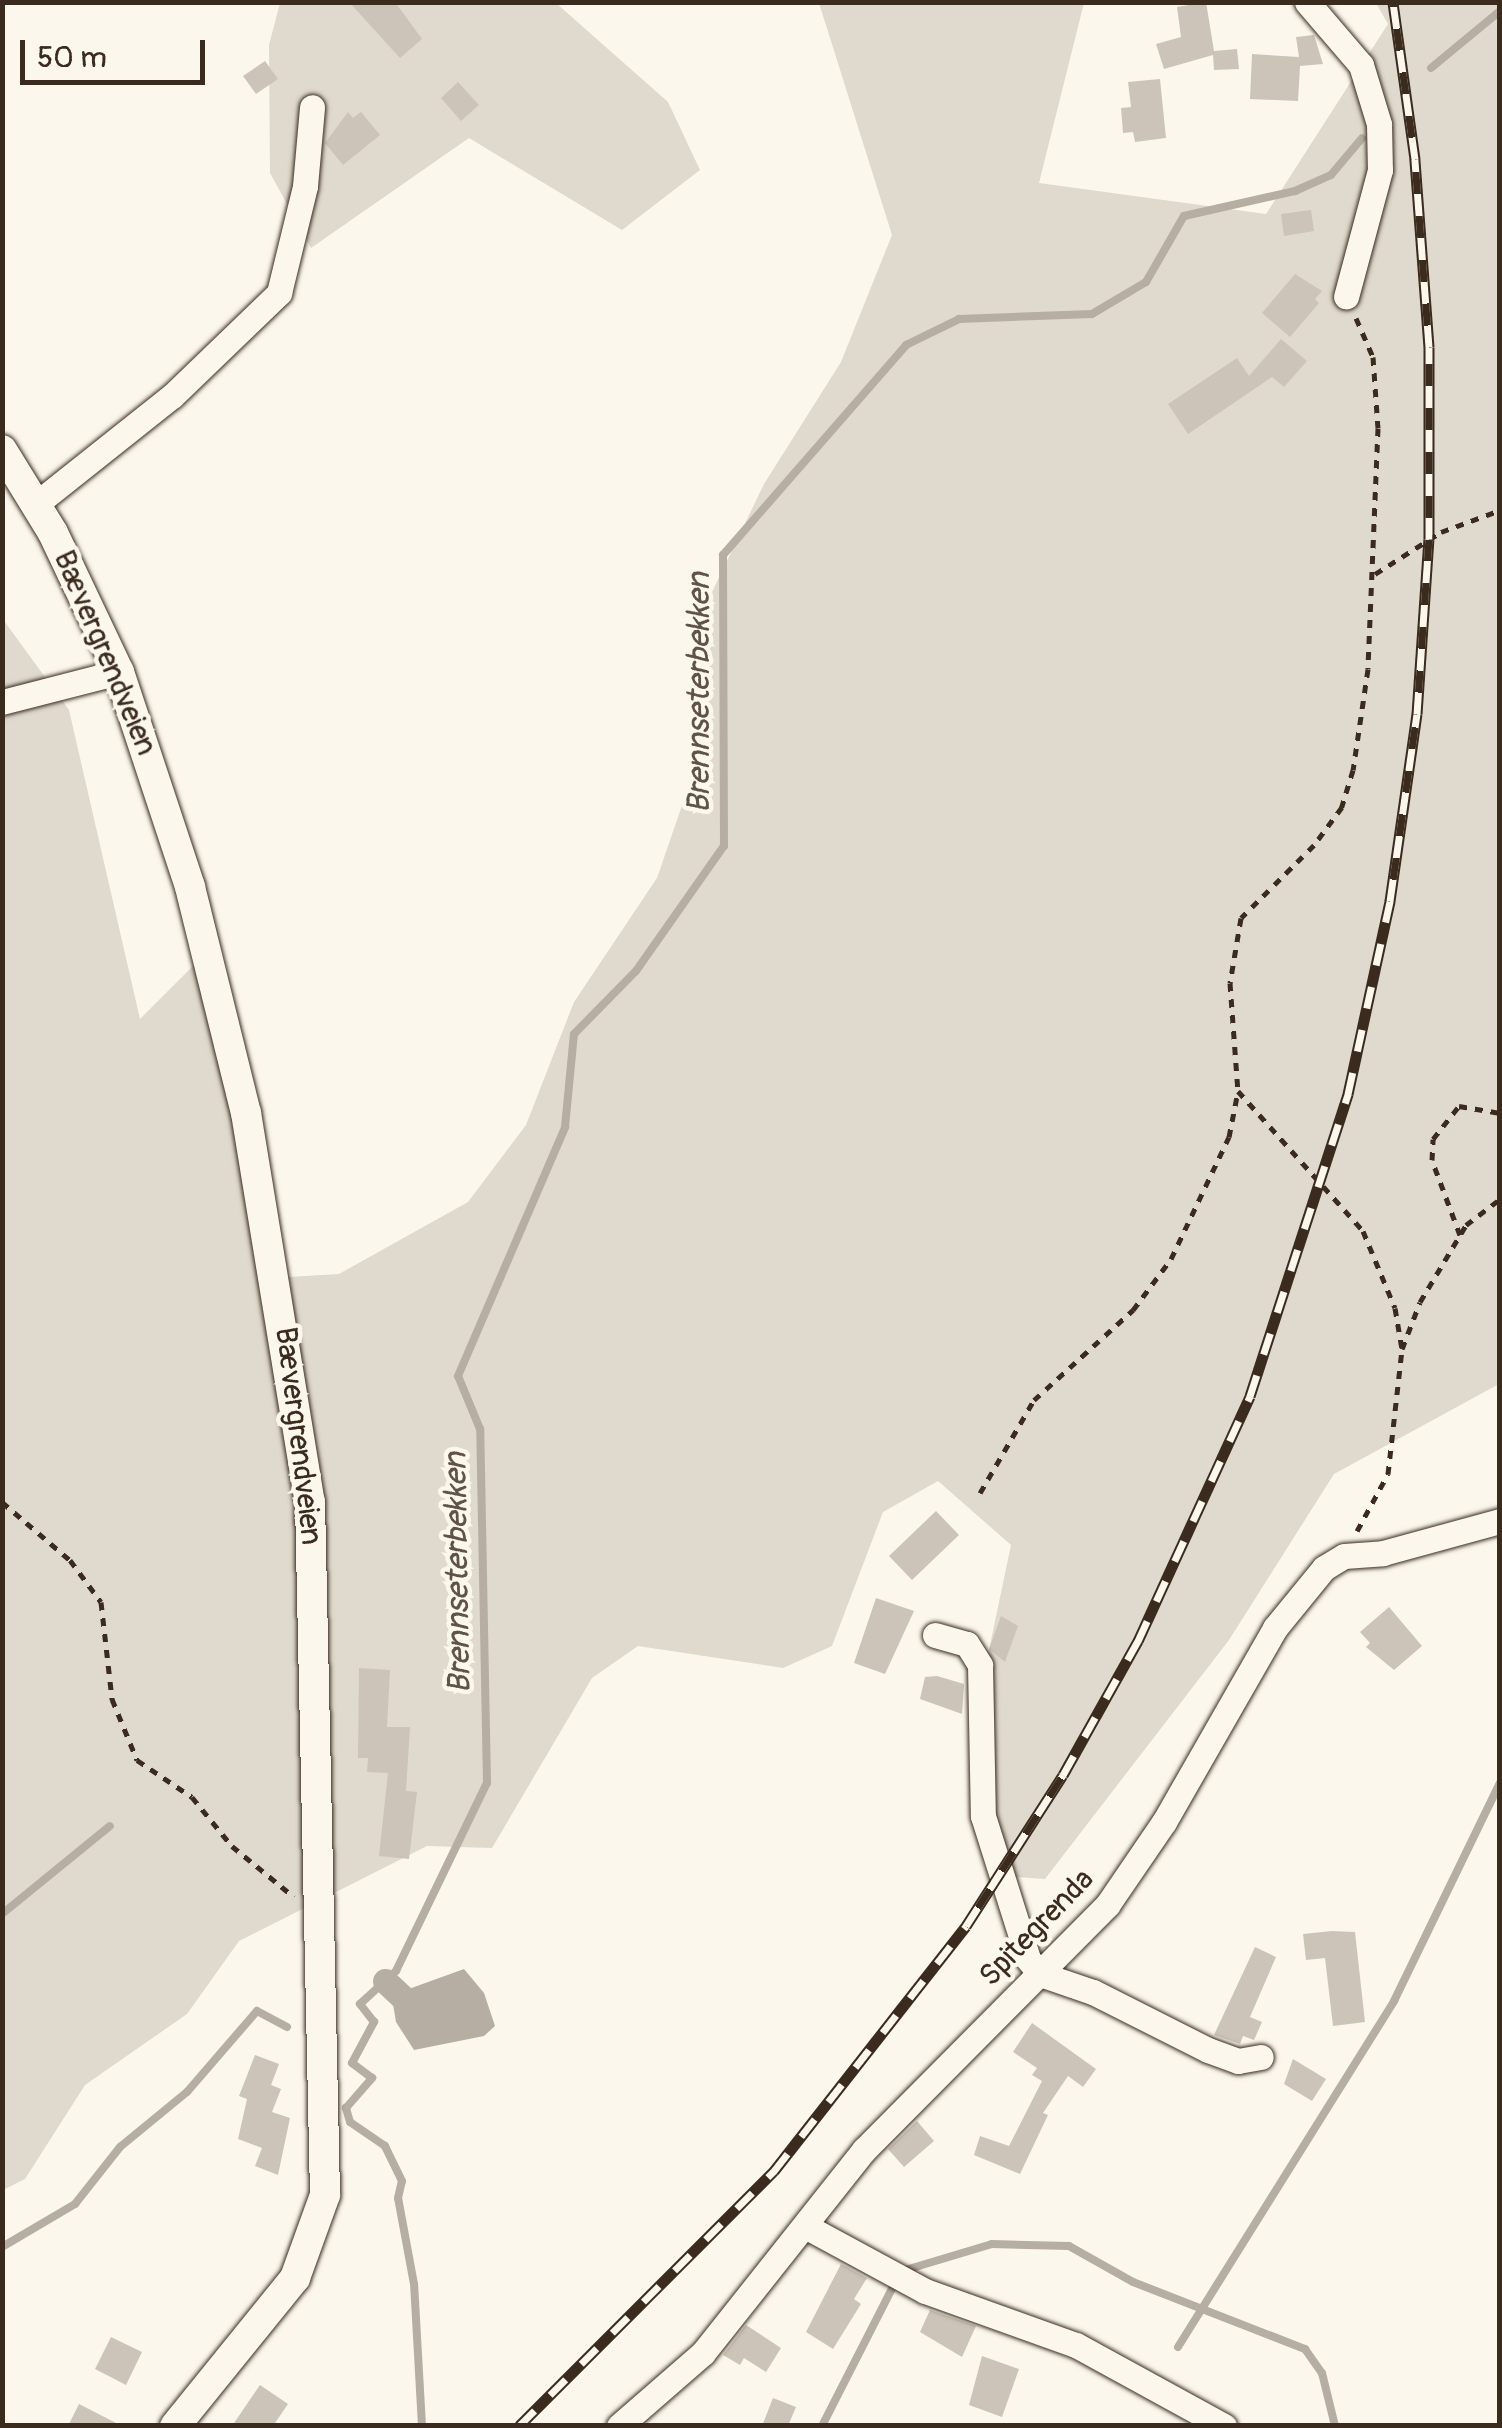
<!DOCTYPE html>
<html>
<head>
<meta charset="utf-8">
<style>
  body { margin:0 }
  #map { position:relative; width:1502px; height:2428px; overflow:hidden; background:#fbf7ec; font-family:Pangolin,sans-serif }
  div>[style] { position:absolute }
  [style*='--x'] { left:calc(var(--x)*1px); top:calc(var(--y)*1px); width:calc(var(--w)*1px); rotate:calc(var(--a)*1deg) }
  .green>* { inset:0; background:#dfd9ce }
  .water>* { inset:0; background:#b6aea2 }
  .stream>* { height:8px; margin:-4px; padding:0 4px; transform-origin:4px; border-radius:4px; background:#b6aea2 }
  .canal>* { height:25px; margin:-12.5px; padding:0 12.5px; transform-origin:12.5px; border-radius:12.5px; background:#b6aea2 }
  .building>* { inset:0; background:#ccc4b9 }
  .path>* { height:5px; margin-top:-2.5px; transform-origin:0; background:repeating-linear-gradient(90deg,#3b2a1e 0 8px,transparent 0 16px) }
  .roads { filter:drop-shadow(0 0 2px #3b2a1e) drop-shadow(0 0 2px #3b2a1e) }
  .minor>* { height:25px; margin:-12.5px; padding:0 12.5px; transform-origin:12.5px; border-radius:12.5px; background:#fbf7ec }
  .major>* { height:30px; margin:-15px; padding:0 15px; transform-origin:15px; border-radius:15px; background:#fbf7ec }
  .rail>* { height:11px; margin-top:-5.5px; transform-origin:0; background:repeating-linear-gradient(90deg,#fbf7ec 0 22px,#3b2a1e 0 44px); box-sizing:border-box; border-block:2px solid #3b2a1e }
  span { translate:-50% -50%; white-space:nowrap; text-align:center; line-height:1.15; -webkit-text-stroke:9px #fbf7ec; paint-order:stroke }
  .street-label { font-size:30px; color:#3b2a1e }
  .water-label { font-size:32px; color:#605246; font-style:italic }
  .frame { position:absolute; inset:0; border:5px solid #3b2a1e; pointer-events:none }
  .scale { position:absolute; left:20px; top:40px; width:185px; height:45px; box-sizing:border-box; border:5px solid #3b2a1e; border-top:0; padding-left:12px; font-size:30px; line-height:35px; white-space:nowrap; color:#3b2a1e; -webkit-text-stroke:8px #fbf7ec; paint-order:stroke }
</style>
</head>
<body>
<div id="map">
  <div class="green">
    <div style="clip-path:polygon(280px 3px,556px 3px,668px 102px,700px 170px,622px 230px,469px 138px,311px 248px,270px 173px,269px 45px)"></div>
    <div style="clip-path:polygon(819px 3px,1084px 3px,1039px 183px,1266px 214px,1388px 24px,1376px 3px,1499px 3px,1499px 1384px,1334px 1474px,1229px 1640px,1045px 1879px,990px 1875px,985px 1669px,1011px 1545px,938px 1481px,883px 1512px,832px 1646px,783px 1668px,638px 1646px,592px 1678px,492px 1848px,427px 1846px,239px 1941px,187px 2014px,85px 2085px,25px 2179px,3px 2190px,2px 618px,69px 710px,140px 1019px,202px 957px,288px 1277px,339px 1274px,468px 1202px,526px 1125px,574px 1002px,657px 878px,698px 759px,699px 619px,764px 484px,841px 362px,892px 235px)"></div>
  </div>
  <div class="water">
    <div style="clip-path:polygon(464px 1969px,484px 1993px,495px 2026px,484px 2036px,414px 2050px,396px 2022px,393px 2004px,406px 1990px)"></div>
  </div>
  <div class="stream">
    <div style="--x:1431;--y:68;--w:89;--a:-39.6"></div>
    <div style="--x:2;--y:1914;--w:139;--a:-39.2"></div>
    <div style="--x:2;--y:2247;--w:85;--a:-30.5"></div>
    <div style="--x:75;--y:2204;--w:73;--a:-51.7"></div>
    <div style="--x:120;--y:2147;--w:87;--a:-39.4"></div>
    <div style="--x:187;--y:2092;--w:107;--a:-49.2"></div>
    <div style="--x:257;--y:2011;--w:34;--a:28"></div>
    <div style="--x:902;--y:2271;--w:94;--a:-16.7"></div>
    <div style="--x:992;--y:2244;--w:77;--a:1.5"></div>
    <div style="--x:1069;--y:2246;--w:73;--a:29.4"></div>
    <div style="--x:1133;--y:2282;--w:185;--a:21.3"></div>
    <div style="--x:1305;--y:2349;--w:29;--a:55"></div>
    <div style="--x:1322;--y:2373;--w:55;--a:76.2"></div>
    <div style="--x:1178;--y:2347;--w:408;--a:-58"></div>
    <div style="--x:1394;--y:2001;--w:242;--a:-64.1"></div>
    <div style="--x:422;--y:2426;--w:142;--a:-93.2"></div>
    <div style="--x:414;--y:2284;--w:87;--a:-100.5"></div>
    <div style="--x:398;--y:2198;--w:17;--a:-77"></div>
    <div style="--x:402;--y:2181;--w:39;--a:-116"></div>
    <div style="--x:385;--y:2146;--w:42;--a:-145.6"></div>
    <div style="--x:350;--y:2122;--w:15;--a:-106"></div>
    <div style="--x:346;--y:2108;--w:40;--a:-49"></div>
    <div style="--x:372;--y:2078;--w:25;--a:-143"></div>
    <div style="--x:352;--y:2063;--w:47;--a:-61.8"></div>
    <div style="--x:374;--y:2022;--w:23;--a:-128"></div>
    <div style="--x:360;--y:2004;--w:49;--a:-42.5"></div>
    <div style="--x:396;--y:1971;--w:209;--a:-64.2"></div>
    <div style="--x:487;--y:1783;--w:354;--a:-91.1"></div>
    <div style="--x:480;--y:1429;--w:57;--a:-112.5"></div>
    <div style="--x:458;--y:1376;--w:271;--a:-66.7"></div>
    <div style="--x:565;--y:1127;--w:93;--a:-84.5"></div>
    <div style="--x:574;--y:1034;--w:88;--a:-45.5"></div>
    <div style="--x:636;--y:971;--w:153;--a:-54.9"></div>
    <div style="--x:724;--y:846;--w:291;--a:-90.2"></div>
    <div style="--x:723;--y:555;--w:279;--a:-48.9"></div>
    <div style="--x:906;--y:345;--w:59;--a:-26.1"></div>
    <div style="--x:959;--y:319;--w:133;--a:-2.2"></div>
    <div style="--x:1092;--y:314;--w:63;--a:-30.7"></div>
    <div style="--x:1146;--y:282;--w:76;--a:-60.1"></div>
    <div style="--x:1184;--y:216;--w:114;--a:-12.7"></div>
    <div style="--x:1295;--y:191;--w:39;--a:-24"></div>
    <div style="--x:1331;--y:175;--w:48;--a:-50"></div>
    <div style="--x:822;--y:2426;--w:161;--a:-63"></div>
  </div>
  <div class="canal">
    <div style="--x:385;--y:1981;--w:22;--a:43"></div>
  </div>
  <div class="building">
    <div style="clip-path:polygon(349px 2px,395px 2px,422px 39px,400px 58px)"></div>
    <div style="clip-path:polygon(1206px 2px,1214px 51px,1237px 49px,1239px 69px,1214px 70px,1213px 55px,1164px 69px,1156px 44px,1181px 37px,1177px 7px)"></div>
    <div style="clip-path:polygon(1314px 35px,1323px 64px,1300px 66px,1298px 101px,1250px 99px,1252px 54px,1299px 57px,1296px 37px)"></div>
    <div style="clip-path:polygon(265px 61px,278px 79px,256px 94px,243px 76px)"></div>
    <div style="clip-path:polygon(1160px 79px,1166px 138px,1135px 142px,1133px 132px,1123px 133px,1121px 108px,1131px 107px,1128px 82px)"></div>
    <div style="clip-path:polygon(458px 82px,479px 105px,461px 121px,441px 98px)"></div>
    <div style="clip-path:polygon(348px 112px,353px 118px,361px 112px,380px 135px,343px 165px,325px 143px)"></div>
    <div style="clip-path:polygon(1311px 210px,1314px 231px,1284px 236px,1281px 214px)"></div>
    <div style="clip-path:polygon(1295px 274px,1322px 291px,1315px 299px,1319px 303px,1290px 337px,1262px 313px)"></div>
    <div style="clip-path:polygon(1281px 339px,1307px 361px,1284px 387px,1272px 377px,1188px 434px,1168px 404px,1237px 358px,1249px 376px)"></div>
    <div style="clip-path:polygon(936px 1511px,959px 1535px,912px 1580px,889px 1556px)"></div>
    <div style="clip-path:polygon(876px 1598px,914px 1611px,885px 1674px,854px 1663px)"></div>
    <div style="clip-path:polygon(1389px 1607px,1422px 1646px,1394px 1670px,1366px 1647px,1370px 1643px,1360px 1632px)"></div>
    <div style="clip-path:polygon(1001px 1616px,1018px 1626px,1005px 1662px,989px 1649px)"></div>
    <div style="clip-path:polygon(359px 1668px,390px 1670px,387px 1727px,410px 1727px,406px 1791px,417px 1792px,409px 1859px,379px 1856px,388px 1773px,367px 1772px,368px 1758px,358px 1758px)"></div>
    <div style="clip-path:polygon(937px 1676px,964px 1684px,962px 1714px,920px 1699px,925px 1677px)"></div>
    <div style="clip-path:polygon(1332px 1931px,1355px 1932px,1365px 2022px,1333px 2026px,1325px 1958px,1306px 1960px,1303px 1934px)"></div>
    <div style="clip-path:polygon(1255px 1947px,1276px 1957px,1250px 2017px,1262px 2022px,1254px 2040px,1243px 2036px,1240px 2044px,1214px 2035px)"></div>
    <div style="clip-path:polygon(1032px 2023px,1096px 2069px,1083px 2087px,1068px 2076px,1043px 2113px,1048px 2115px,1020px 2174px,974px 2155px,980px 2136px,1009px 2146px,1042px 2081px,1032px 2075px,1037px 2068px,1013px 2052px)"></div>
    <div style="clip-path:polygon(255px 2055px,279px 2064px,271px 2085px,281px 2089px,272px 2112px,290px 2118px,278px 2175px,255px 2166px,262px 2148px,238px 2139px,247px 2099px,239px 2096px)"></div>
    <div style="clip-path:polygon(1293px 2059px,1326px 2079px,1312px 2101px,1284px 2084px)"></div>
    <div style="clip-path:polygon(917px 2121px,934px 2141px,904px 2167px,888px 2149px)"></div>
    <div style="clip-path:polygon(841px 2264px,867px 2278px,854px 2299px,861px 2304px,833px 2349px,806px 2332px)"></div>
    <div style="clip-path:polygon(930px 2310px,976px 2326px,962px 2357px,920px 2332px)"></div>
    <div style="clip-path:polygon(746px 2325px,781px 2348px,766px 2372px,744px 2358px,740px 2365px,723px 2355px)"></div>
    <div style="clip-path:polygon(111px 2337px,142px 2352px,126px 2385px,95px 2369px)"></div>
    <div style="clip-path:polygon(982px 2356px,1019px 2369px,1002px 2417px,969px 2405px)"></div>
    <div style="clip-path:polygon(260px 2385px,288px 2404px,273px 2426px,232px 2426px)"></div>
    <div style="clip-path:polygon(773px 2398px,796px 2407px,788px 2426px,762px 2426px)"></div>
    <div style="clip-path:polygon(79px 2404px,122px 2426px,68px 2426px)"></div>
  </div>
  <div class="path">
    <div style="--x:1356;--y:318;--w:43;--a:66.4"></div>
    <div style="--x:1373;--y:357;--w:71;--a:86"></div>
    <div style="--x:1378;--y:428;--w:241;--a:92.4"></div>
    <div style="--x:1368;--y:669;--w:102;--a:98.4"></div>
    <div style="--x:1353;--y:770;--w:39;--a:107"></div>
    <div style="--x:1342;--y:807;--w:47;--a:126.4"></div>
    <div style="--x:1314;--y:845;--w:103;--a:135"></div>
    <div style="--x:1241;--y:918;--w:66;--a:99.6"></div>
    <div style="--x:1230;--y:983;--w:108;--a:85.8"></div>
    <div style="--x:1238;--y:1091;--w:188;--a:48.2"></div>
    <div style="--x:1363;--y:1231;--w:83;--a:67.4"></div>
    <div style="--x:1395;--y:1308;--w:42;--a:80.3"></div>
    <div style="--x:1375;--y:574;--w:78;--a:-32.5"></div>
    <div style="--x:1441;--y:532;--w:63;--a:-20.4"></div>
    <div style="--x:1460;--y:1235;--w:80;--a:-110.5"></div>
    <div style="--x:1432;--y:1160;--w:21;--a:-87"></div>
    <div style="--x:1433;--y:1139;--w:42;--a:-51.8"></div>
    <div style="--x:1459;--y:1106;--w:42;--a:9.7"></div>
    <div style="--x:980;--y:1493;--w:108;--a:-59.9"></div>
    <div style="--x:1034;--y:1400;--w:134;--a:-42.3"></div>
    <div style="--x:1133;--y:1310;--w:64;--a:-53.3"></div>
    <div style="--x:1171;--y:1259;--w:135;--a:-64.6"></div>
    <div style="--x:1229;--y:1137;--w:47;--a:-78.9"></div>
    <div style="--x:2;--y:1502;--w:89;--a:40.5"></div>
    <div style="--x:70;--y:1560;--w:52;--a:53.6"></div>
    <div style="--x:101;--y:1602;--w:98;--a:83.5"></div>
    <div style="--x:112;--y:1699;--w:66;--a:67.7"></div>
    <div style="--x:137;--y:1760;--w:66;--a:33.9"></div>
    <div style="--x:192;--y:1797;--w:63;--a:50.8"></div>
    <div style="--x:232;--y:1846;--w:80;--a:39.4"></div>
    <div style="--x:1357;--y:1531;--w:65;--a:-61.5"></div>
    <div style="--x:1388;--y:1474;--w:126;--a:-83.6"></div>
    <div style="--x:1402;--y:1349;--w:50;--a:-69"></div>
    <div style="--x:1420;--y:1302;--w:90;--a:-59.1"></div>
    <div style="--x:1466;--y:1225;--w:43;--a:-37.4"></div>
  </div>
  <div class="roads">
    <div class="minor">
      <div style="--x:1307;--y:2;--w:83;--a:49.4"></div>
      <div style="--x:1361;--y:65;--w:62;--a:73"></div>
      <div style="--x:1379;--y:124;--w:46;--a:88.8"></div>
      <div style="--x:1380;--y:170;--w:131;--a:105"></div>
      <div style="--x:36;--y:504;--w:174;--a:-38.5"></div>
      <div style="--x:172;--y:396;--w:149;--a:-43.9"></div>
      <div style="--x:279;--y:293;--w:110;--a:-76.3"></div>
      <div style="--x:305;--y:186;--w:79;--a:-84.9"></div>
      <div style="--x:2;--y:702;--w:121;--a:-14.4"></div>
      <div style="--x:935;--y:1635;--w:33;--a:16"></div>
      <div style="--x:967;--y:1644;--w:25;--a:58"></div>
      <div style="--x:980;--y:1665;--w:151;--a:88.9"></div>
      <div style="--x:983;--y:1816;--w:150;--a:72.5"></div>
      <div style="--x:1028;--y:1959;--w:19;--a:51"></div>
      <div style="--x:1040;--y:1974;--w:56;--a:18.8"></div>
      <div style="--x:1093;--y:1992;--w:129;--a:26.8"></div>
      <div style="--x:1208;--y:2050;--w:32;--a:20"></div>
      <div style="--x:1238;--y:2061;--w:23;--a:-10"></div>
      <div style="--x:805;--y:2226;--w:136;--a:28.4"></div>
      <div style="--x:925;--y:2291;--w:160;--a:19.7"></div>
      <div style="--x:1076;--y:2345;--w:169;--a:28.7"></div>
      <div style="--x:619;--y:2426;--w:111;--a:-41"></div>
      <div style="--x:703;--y:2353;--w:259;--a:-51.6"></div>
      <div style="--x:864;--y:2150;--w:346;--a:-45.2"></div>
      <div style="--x:1108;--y:1904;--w:99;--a:-55.7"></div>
      <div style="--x:1164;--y:1822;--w:224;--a:-60.2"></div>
      <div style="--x:1275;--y:1628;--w:77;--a:-50.8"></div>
      <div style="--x:1324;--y:1568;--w:23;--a:-31"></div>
      <div style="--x:1344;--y:1556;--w:39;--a:-4"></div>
      <div style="--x:1383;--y:1553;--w:121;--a:-15.3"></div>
    </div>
    <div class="major">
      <div style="--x:2;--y:450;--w:97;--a:58.4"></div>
      <div style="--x:53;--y:533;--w:154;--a:64.6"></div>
      <div style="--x:119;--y:672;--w:226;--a:71.7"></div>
      <div style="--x:190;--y:887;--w:233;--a:76.1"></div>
      <div style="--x:246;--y:1113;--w:394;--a:80.7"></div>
      <div style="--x:310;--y:1502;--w:693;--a:88.76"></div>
      <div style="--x:325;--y:2195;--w:88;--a:109.9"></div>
      <div style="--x:295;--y:2278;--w:191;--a:129"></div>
    </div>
  </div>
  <div class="rail">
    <div style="--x:519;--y:2426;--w:361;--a:-45"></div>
    <div style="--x:774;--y:2171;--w:311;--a:-51.9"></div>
    <div style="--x:966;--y:1926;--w:179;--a:-57.3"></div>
    <div style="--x:1063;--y:1775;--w:154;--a:-60.8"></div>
    <div style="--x:1138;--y:1641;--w:269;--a:-65.4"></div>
    <div style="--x:1250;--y:1396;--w:318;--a:-72"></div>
    <div style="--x:1348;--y:1094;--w:198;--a:-77.7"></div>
    <div style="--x:1390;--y:901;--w:189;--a:-81.8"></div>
    <div style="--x:1417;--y:714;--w:175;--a:-86.1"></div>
    <div style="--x:1429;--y:539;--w:192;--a:-90"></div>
    <div style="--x:1429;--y:347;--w:189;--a:-94.3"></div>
    <div style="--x:1415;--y:159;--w:159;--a:-98"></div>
  </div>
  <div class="street-label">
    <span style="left:105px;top:653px;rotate:67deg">Bævergrendveien</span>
    <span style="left:298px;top:1436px;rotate:83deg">Bævergrendveien</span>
    <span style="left:1037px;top:1928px;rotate:-46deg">Spitegrenda</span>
  </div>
  <div class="water-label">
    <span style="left:699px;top:693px;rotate:-90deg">Brennseterbekken</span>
    <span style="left:458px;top:1573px;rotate:-91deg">Brennseterbekken</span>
  </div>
  <div class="frame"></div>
  <div class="scale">50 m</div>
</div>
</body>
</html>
